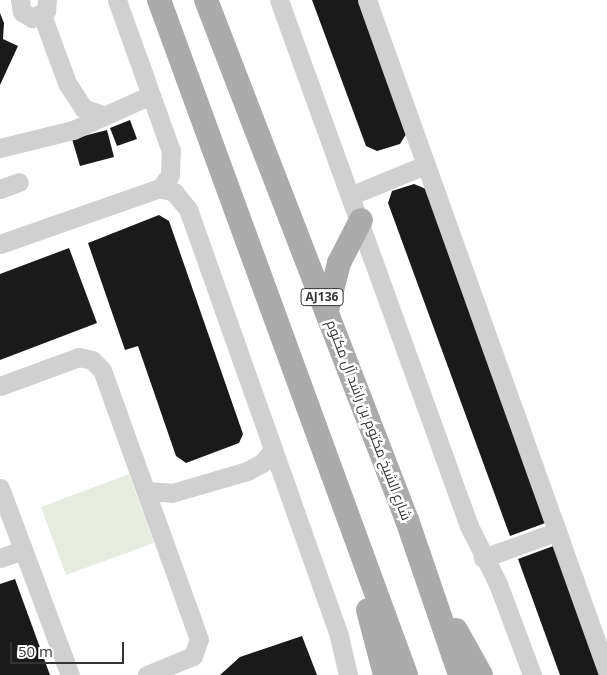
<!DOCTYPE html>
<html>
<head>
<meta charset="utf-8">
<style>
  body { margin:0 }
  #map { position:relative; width:607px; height:675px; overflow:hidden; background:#fff; font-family:"Open Sans",Cairo,sans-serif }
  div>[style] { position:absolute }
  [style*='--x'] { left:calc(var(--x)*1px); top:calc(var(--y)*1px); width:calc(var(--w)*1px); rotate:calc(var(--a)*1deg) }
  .green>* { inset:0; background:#e6ecdf }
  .building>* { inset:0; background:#1a1a1a }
  .minor>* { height:19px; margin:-9.5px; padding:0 9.5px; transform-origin:9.5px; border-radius:9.5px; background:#d0d0d0 }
  .major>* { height:24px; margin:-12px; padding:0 12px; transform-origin:12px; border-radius:12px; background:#ababab }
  span { translate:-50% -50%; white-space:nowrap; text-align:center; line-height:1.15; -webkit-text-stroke:5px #fff; paint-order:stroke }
  .shield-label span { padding:1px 4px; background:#fff; border:1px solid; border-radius:4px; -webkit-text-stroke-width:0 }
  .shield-label { font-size:12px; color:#333; font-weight:700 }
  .street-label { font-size:14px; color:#333 }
  .scale { position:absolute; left:10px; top:642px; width:114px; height:22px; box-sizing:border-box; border:2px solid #333; border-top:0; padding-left:6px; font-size:15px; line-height:18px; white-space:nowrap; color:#333; -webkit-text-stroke:4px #fff; paint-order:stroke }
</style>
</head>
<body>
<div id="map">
  <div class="green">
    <div style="clip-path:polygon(129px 474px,154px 543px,66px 575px,41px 507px)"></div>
  </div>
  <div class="building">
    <div style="clip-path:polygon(312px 0,361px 0,408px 131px,400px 144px,377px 151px,366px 146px)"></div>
    <div style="clip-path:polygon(0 13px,4px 23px,3px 39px,18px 46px,0 85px)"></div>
    <div style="clip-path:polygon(130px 120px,137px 139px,117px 146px,110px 128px)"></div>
    <div style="clip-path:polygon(107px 130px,114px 157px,80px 166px,72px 139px)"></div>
    <div style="clip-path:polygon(414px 184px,426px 189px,548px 522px,510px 536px,388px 203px,392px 191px)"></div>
    <div style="clip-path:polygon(159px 215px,169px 221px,243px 434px,239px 443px,186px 463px,176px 456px,138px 346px,125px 350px,88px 243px)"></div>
    <div style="clip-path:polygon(69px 248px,97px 323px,0 360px,0 274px)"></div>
    <div style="clip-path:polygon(556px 545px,604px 675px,560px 675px,518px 559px)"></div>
    <div style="clip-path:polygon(15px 579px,50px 675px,0 675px,0 584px)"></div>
    <div style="clip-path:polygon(302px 636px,317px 675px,220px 675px,240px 657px)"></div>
  </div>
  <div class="minor">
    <div style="--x:20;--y:0;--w:12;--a:81"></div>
    <div style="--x:22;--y:12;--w:12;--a:31"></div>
    <div style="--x:32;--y:18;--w:16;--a:-27"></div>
    <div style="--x:46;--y:11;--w:11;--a:-85"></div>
    <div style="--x:279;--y:0;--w:559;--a:70.14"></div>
    <div style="--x:469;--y:526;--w:65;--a:63.4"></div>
    <div style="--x:498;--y:584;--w:97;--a:69.5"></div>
    <div style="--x:367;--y:0;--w:713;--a:70.32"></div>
    <div style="--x:42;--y:15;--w:72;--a:69.8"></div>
    <div style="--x:67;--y:83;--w:30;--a:57"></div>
    <div style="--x:83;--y:108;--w:20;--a:20"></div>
    <div style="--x:0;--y:148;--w:75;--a:-13.9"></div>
    <div style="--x:73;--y:130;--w:85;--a:-24.2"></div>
    <div style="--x:160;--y:188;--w:15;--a:16"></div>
    <div style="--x:174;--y:192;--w:22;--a:51"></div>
    <div style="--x:188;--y:209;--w:453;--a:70.5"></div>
    <div style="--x:339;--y:636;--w:40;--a:77"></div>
    <div style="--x:0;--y:189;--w:20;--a:-20"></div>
    <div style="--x:352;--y:195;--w:79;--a:-22.3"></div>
    <div style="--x:0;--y:244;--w:170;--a:-19.3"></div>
    <div style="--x:160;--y:188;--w:16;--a:-52"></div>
    <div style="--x:170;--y:175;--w:24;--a:-88"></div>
    <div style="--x:171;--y:151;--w:160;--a:-109.7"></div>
    <div style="--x:0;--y:386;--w:84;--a:-20.2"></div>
    <div style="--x:79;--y:357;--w:13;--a:13"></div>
    <div style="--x:92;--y:360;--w:14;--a:45"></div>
    <div style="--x:102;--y:370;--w:286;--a:70.2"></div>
    <div style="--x:199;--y:639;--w:18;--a:109"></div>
    <div style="--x:193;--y:656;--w:50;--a:157.6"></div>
    <div style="--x:0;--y:488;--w:200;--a:69.5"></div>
    <div style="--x:146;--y:491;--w:26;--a:4"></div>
    <div style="--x:172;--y:493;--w:78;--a:-16.3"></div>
    <div style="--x:247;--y:471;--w:17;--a:-28"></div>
    <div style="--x:262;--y:463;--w:17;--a:-50"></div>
    <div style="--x:0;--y:558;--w:24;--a:-19"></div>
    <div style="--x:483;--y:558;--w:77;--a:-19.6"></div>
  </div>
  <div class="major">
    <div style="--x:159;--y:0;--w:719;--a:69.9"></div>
    <div style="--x:206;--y:0;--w:557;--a:68.87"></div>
    <div style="--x:407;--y:520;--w:164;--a:71.1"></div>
    <div style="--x:327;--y:310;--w:49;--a:-75.7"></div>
    <div style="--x:339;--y:263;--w:48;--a:-62.9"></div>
    <div style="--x:368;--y:610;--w:67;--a:75.3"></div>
    <div style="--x:456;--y:630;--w:51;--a:60.9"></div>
  </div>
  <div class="shield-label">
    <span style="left:322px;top:297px">AJ136</span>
  </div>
  <div class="street-label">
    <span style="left:369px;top:420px;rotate:69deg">شارع الشيخ مكتوم بن راشد آل مكتوم</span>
  </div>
  <div class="scale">50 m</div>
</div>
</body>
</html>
